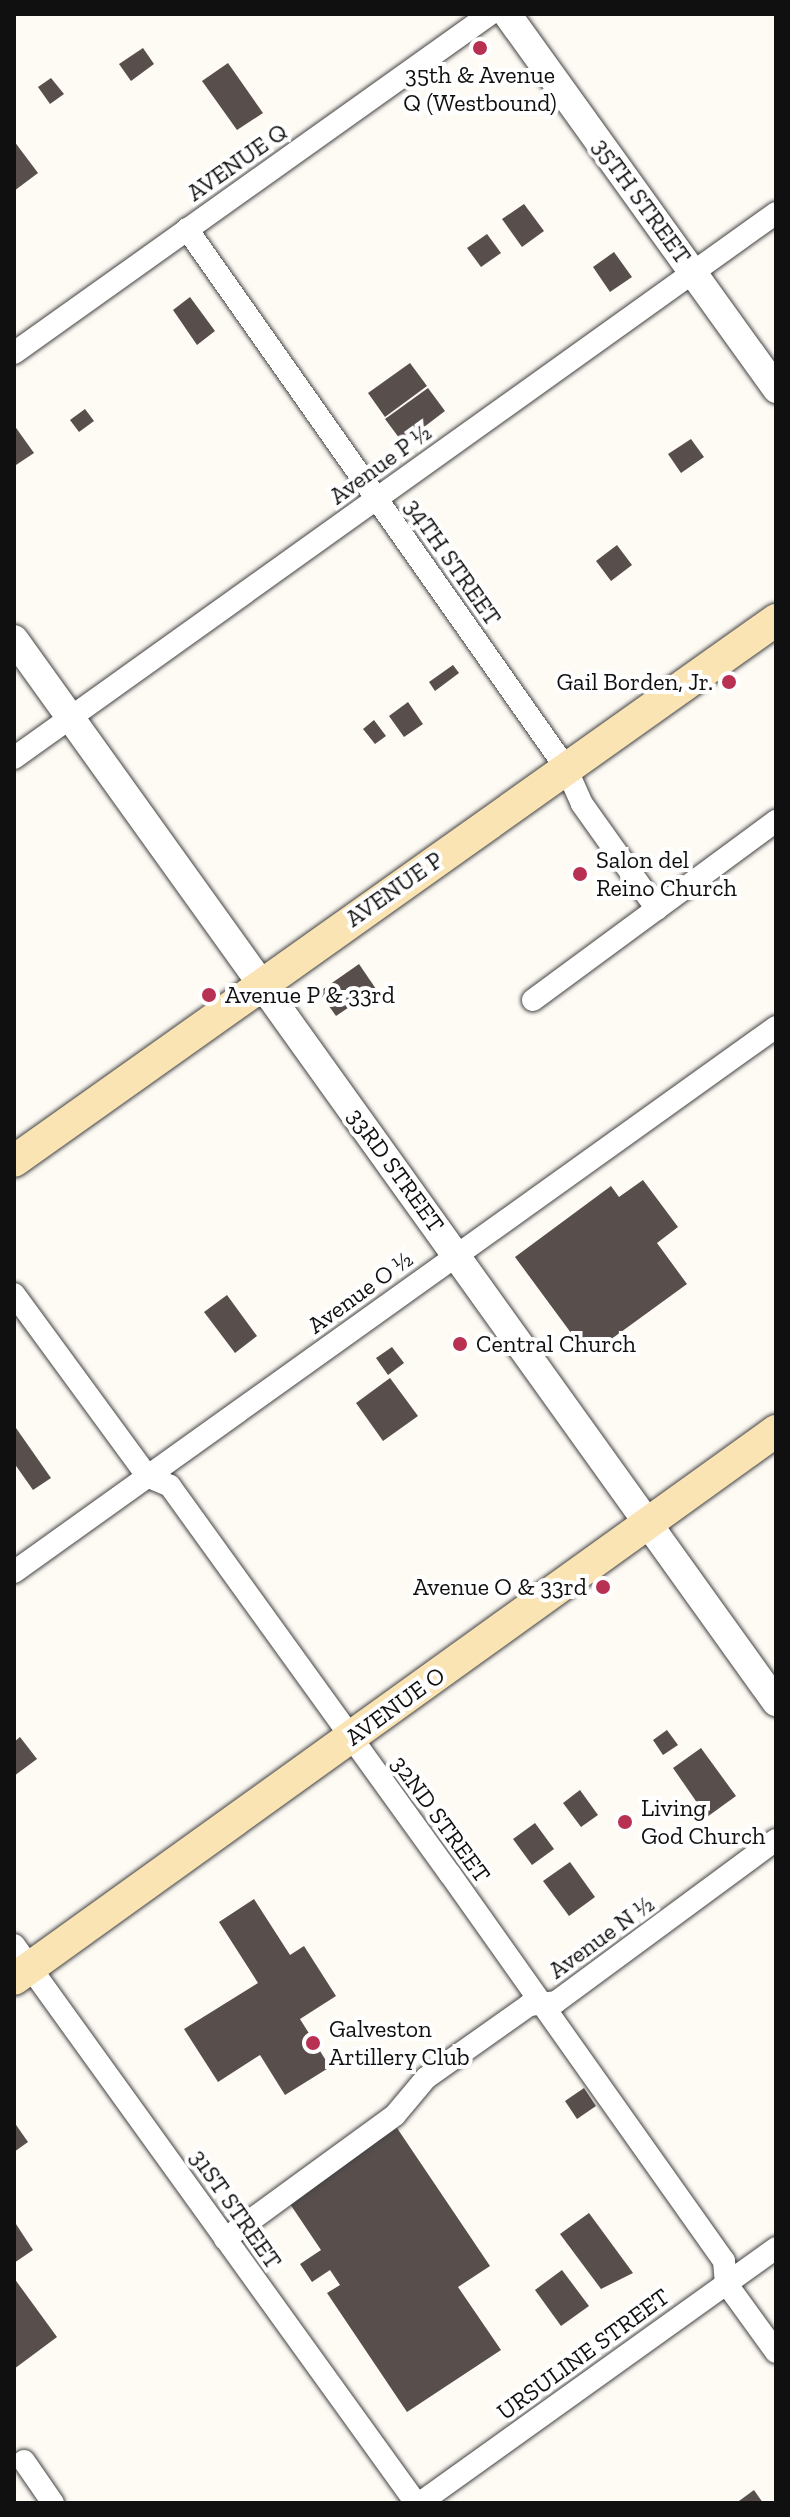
<!DOCTYPE html>
<html>
<head>
<meta charset="utf-8">
<style>
  body { margin:0 }
  #map { position:relative; width:790px; height:2517px; overflow:hidden; background:#fefaf4; font-family:"Zilla Slab",serif }
  div>[style] { position:absolute }
  [style*='--x'] { left:calc(var(--x)*1px); top:calc(var(--y)*1px); width:calc(var(--w)*1px); rotate:calc(var(--a)*1deg) }
  .building>* { inset:0; background:#584f4d }
  .roads { filter:drop-shadow(0 0 2px #434343) drop-shadow(0 0 2px #434343) }
  .minor>* { height:22px; margin:-11px; padding:0 11px; transform-origin:11px; border-radius:11px; background:#fff }
  .tertiary>* { height:28px; margin:-14px; padding:0 14px; transform-origin:14px; border-radius:14px; background:#fff }
  .secondary>* { height:32px; margin:-16px; padding:0 16px; transform-origin:16px; border-radius:16px; background:#fae4b4 }
  .dots>* { width:22px; height:22px; translate:-50% -50%; box-sizing:border-box; border:4px solid #fff; border-radius:50% }
  span { translate:-50% -50%; white-space:nowrap; text-align:center; line-height:1.15; -webkit-text-stroke:8px #fff; paint-order:stroke }
  .poi-label { font-size:24px; color:#101010 }
  .right { translate:-100% -50%; text-align:right }
  .left { translate:0 -50%; text-align:left }
  .street-label { font-size:24px; color:#101010 }
  .frame { position:absolute; inset:0; border:16px solid #101010; pointer-events:none }
</style>
</head>
<body>
<div id="map">
  <div class="building">
    <div style="clip-path:polygon(143px 48px,154px 64px,131px 81px,119px 64px)"></div>
    <div style="clip-path:polygon(228px 63px,263px 113px,237px 130px,202px 81px)"></div>
    <div style="clip-path:polygon(51px 78px,64px 94px,50px 104px,38px 87px)"></div>
    <div style="clip-path:polygon(14px 141px,38px 173px,14px 191px)"></div>
    <div style="clip-path:polygon(524px 204px,544px 231px,522px 247px,502px 219px)"></div>
    <div style="clip-path:polygon(487px 234px,501px 253px,481px 267px,467px 248px)"></div>
    <div style="clip-path:polygon(614px 252px,632px 277px,610px 292px,593px 267px)"></div>
    <div style="clip-path:polygon(190px 297px,215px 331px,197px 345px,173px 310px)"></div>
    <div style="clip-path:polygon(410px 363px,427px 386px,385px 417px,368px 393px)"></div>
    <div style="clip-path:polygon(428px 388px,445px 411px,403px 443px,385px 419px)"></div>
    <div style="clip-path:polygon(85px 409px,94px 421px,79px 432px,70px 420px)"></div>
    <div style="clip-path:polygon(14px 425px,34px 453px,16px 465px,14px 463px)"></div>
    <div style="clip-path:polygon(691px 439px,704px 457px,681px 473px,668px 454px)"></div>
    <div style="clip-path:polygon(617px 545px,632px 565px,611px 581px,596px 561px)"></div>
    <div style="clip-path:polygon(453px 665px,459px 673px,435px 691px,429px 682px)"></div>
    <div style="clip-path:polygon(408px 702px,423px 724px,404px 737px,389px 716px)"></div>
    <div style="clip-path:polygon(374px 720px,386px 736px,375px 744px,363px 729px)"></div>
    <div style="clip-path:polygon(359px 964px,376px 989px,336px 1016px,319px 992px)"></div>
    <div style="clip-path:polygon(643px 1180px,678px 1227px,657px 1243px,687px 1284px,588px 1356px,515px 1257px,611px 1186px,619px 1197px)"></div>
    <div style="clip-path:polygon(227px 1295px,257px 1336px,235px 1353px,204px 1312px)"></div>
    <div style="clip-path:polygon(392px 1347px,404px 1363px,388px 1375px,376px 1358px)"></div>
    <div style="clip-path:polygon(390px 1378px,418px 1416px,383px 1441px,356px 1403px)"></div>
    <div style="clip-path:polygon(16px 1428px,51px 1478px,33px 1490px,14px 1463px)"></div>
    <div style="clip-path:polygon(667px 1730px,678px 1745px,663px 1755px,653px 1740px)"></div>
    <div style="clip-path:polygon(20px 1737px,37px 1759px,14px 1776px,14px 1742px)"></div>
    <div style="clip-path:polygon(701px 1748px,736px 1796px,707px 1817px,673px 1768px)"></div>
    <div style="clip-path:polygon(580px 1790px,598px 1815px,581px 1827px,563px 1803px)"></div>
    <div style="clip-path:polygon(535px 1823px,554px 1849px,532px 1865px,513px 1839px)"></div>
    <div style="clip-path:polygon(570px 1862px,595px 1897px,569px 1916px,543px 1881px)"></div>
    <div style="clip-path:polygon(254px 1899px,290px 1955px,304px 1946px,336px 1996px,300px 2019px,330px 2067px,285px 2095px,260px 2055px,218px 2082px,184px 2029px,258px 1983px,219px 1922px)"></div>
    <div style="clip-path:polygon(584px 2088px,596px 2106px,577px 2119px,565px 2101px)"></div>
    <div style="clip-path:polygon(14px 2122px,28px 2142px,14px 2152px)"></div>
    <div style="clip-path:polygon(397px 2128px,490px 2266px,458px 2287px,501px 2350px,407px 2412px,327px 2293px,340px 2285px,330px 2270px,312px 2282px,300px 2264px,321px 2250px,288px 2201px)"></div>
    <div style="clip-path:polygon(589px 2213px,633px 2273px,601px 2289px,560px 2234px)"></div>
    <div style="clip-path:polygon(14px 2221px,33px 2250px,14px 2263px)"></div>
    <div style="clip-path:polygon(562px 2270px,589px 2306px,561px 2326px,535px 2290px)"></div>
    <div style="clip-path:polygon(14px 2278px,57px 2337px,14px 2369px)"></div>
    <div style="clip-path:polygon(754px 2490px,763px 2503px,741px 2503px,739px 2501px)"></div>
  </div>
  <div class="roads">
    <div class="minor">
      <div style="--x:187;--y:229;--w:659;--a:54.89"></div>
      <div style="--x:566;--y:768;--w:39;--a:66"></div>
      <div style="--x:582;--y:804;--w:129;--a:54.5"></div>
      <div style="--x:14;--y:353;--w:584;--a:-35.46"></div>
      <div style="--x:14;--y:758;--w:937;--a:-35.57"></div>
      <div style="--x:533;--y:1000;--w:302;--a:-36.4"></div>
      <div style="--x:14;--y:1294;--w:225;--a:53.8"></div>
      <div style="--x:147;--y:1476;--w:25;--a:23"></div>
      <div style="--x:170;--y:1486;--w:478;--a:54.2"></div>
      <div style="--x:450;--y:1874;--w:474;--a:54.7"></div>
      <div style="--x:724;--y:2261;--w:22;--a:85"></div>
      <div style="--x:726;--y:2283;--w:85;--a:54.1"></div>
      <div style="--x:14;--y:1572;--w:937;--a:-35.57"></div>
      <div style="--x:14;--y:1945;--w:688;--a:54.23"></div>
      <div style="--x:225;--y:2239;--w:210;--a:-36.1"></div>
      <div style="--x:395;--y:2115;--w:48;--a:-50"></div>
      <div style="--x:426;--y:2078;--w:126;--a:-35.3"></div>
      <div style="--x:529;--y:2005;--w:27;--a:-6"></div>
      <div style="--x:556;--y:2002;--w:273;--a:-36.4"></div>
      <div style="--x:24;--y:2461;--w:51;--a:55.4"></div>
      <div style="--x:420;--y:2503;--w:438;--a:-35.6"></div>
    </div>
    <div class="tertiary">
      <div style="--x:507;--y:14;--w:462;--a:54.3"></div>
      <div style="--x:14;--y:639;--w:1308;--a:54.37"></div>
    </div>
    <div class="secondary">
      <div style="--x:14;--y:1161;--w:935;--a:-35.37"></div>
      <div style="--x:14;--y:1979;--w:939;--a:-35.72"></div>
    </div>
  </div>
  <div class="dots">
    <div style="left:480px;top:48px;background:#b83052"></div>
    <div style="left:729px;top:682px;background:#b83052"></div>
    <div style="left:580px;top:874px;background:#b83052"></div>
    <div style="left:209px;top:995px;background:#b83052"></div>
    <div style="left:460px;top:1344px;background:#b83052"></div>
    <div style="left:603px;top:1587px;background:#b83052"></div>
    <div style="left:625px;top:1822px;background:#b83052"></div>
    <div style="left:313px;top:2043px;background:#b83052"></div>
  </div>
  <div class="poi-label">
    <span style="left:480px;top:89px">35th &amp; Avenue<br>Q (Westbound)</span>
    <span class="right" style="left:713px;top:682px">Gail Borden, Jr.</span>
    <span class="left" style="left:596px;top:874px">Salon del<br>Reino Church</span>
    <span class="left" style="left:225px;top:995px">Avenue P &amp; 33rd</span>
    <span class="left" style="left:476px;top:1344px">Central Church</span>
    <span class="right" style="left:587px;top:1587px">Avenue O &amp; 33rd</span>
    <span class="left" style="left:641px;top:1822px">Living<br>God Church</span>
    <span class="left" style="left:329px;top:2043px">Galveston<br>Artillery Club</span>
  </div>
  <div class="street-label">
    <span style="left:237px;top:162px;rotate:-35deg">AVENUE Q</span>
    <span style="left:642px;top:201px;rotate:54deg">35TH STREET</span>
    <span style="left:380px;top:464px;rotate:-36deg">Avenue P ½</span>
    <span style="left:453px;top:562px;rotate:55deg">34TH STREET</span>
    <span style="left:394px;top:889px;rotate:-35deg">AVENUE P</span>
    <span style="left:396px;top:1170px;rotate:54deg">33RD STREET</span>
    <span style="left:360px;top:1292px;rotate:-36deg">Avenue O ½</span>
    <span style="left:395px;top:1706px;rotate:-36deg">AVENUE O</span>
    <span style="left:441px;top:1819px;rotate:54deg">32ND STREET</span>
    <span style="left:601px;top:1937px;rotate:-36deg">Avenue N ½</span>
    <span style="left:236px;top:2209px;rotate:55deg">31ST STREET</span>
    <span style="left:583px;top:2354px;rotate:-36deg">URSULINE STREET</span>
  </div>
  <div class="frame"></div>
</div>
</body>
</html>
